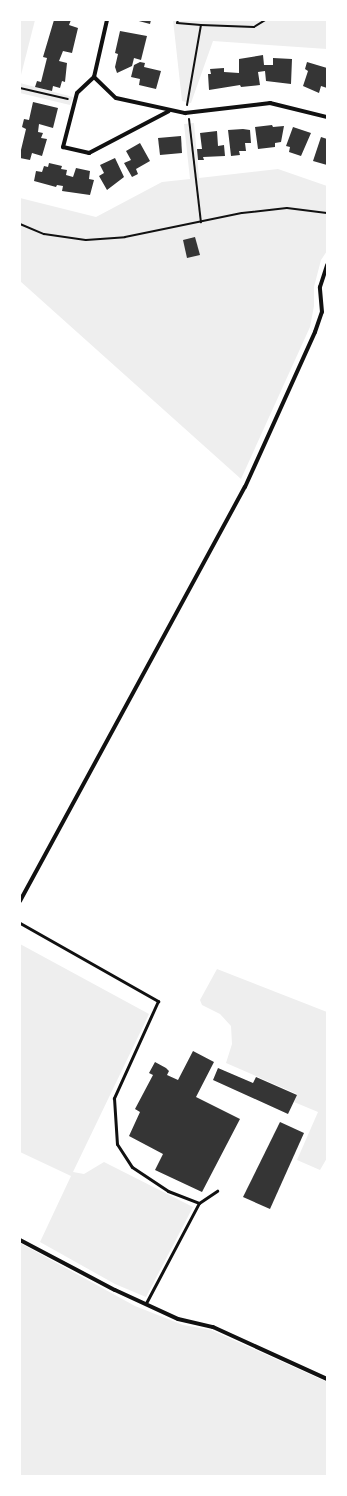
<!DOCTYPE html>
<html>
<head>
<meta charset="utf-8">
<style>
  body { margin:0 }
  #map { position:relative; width:347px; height:1496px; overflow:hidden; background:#fff; font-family:Spectral,serif }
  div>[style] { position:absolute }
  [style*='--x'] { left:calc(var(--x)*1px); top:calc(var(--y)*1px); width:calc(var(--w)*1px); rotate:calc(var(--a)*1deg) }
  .green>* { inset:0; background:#eee }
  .building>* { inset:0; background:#353535 }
  .path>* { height:2px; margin:-1px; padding:0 1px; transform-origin:1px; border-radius:1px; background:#111 }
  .service>* { height:3px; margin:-1.5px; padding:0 1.5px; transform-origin:1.5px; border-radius:1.5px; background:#111 }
  .minor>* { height:4px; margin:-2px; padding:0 2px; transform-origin:2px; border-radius:2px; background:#111 }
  span { translate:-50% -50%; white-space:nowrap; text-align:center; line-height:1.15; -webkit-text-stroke:3px #fff; paint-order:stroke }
  .frame { position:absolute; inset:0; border:21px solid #fff; pointer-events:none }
</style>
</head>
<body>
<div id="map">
  <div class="green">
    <div style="clip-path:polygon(20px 20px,35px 20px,20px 79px)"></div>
    <div style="clip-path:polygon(173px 20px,327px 20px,327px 49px,213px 41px,191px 103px,182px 101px)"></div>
    <div style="clip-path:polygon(20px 83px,73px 97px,70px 105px,20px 93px)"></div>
    <div style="clip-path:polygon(194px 123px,199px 178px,278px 169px,327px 186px,327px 251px,321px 260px,314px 287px,314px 306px,310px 327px,241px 479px,20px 281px,20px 198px,96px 217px,162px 182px,190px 179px,184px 124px)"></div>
    <div style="clip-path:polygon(20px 944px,149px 1014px,73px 1172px,84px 1174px,104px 1162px,193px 1207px,146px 1297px,115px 1284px,40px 1242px,71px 1176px,20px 1152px)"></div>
    <div style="clip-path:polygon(217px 969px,327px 1012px,327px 1158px,320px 1170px,297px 1160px,318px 1112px,294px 1102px,297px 1094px,226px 1063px,232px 1044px,231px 1026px,220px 1014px,202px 1005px,200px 1000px)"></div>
    <div style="clip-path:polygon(20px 1243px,135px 1306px,183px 1325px,211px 1330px,327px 1382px,327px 1476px,20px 1476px)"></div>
  </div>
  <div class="building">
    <div style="clip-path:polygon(54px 20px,71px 20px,69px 25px,78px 28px,72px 53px,63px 51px,59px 61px,67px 63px,65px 82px,62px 81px,60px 88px,53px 86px,52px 91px,35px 87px,37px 81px,41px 82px,47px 58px,43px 57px)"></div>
    <div style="clip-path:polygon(135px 20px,151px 20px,150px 24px)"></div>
    <div style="clip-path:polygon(120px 31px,147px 36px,141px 60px,134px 58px,132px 66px,117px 73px,115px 67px,118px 54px,115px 53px)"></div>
    <div style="clip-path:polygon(263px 55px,264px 65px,273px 65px,273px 58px,292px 59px,291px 84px,266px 81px,265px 71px,258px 72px,260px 85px,241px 87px,240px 85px,209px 90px,208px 74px,211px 74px,210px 69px,224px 68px,224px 72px,239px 73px,239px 59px)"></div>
    <div style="clip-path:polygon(140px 62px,145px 63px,144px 67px,161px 71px,156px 89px,139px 85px,140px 79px,131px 77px,134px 65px)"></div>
    <div style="clip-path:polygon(307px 62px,327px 68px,327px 88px,321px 86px,319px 93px,303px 86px,308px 71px,305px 69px)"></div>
    <div style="clip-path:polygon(33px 102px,58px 108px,53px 128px,39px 124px,38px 132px,43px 133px,41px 138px,47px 139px,42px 156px,32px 153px,30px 160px,20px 158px,20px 154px,26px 129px,22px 127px,24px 119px,29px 120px)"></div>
    <div style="clip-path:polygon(272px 125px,273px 127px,284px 126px,281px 142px,275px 143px,275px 147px,258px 149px,255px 127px)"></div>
    <div style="clip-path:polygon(293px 127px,311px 133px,301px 156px,289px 152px,290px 147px,286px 146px)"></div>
    <div style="clip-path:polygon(243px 129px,250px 130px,251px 143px,245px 143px,246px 151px,239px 151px,240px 155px,231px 156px,228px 130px)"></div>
    <div style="clip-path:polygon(217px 131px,218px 146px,224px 145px,225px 156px,203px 157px,204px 160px,198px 160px,197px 149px,202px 149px,200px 133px)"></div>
    <div style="clip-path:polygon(181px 136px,182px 153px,160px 155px,158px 138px)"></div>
    <div style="clip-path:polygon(321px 137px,327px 139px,327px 165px,313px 161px)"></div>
    <div style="clip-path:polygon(140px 143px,150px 161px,136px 169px,138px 174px,132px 177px,124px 163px,131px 160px,126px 151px)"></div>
    <div style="clip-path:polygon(115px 158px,124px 177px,107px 190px,99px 176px,104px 173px,100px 165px)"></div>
    <div style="clip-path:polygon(49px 163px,62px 166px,61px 169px,67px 170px,66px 175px,73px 177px,76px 168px,90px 171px,89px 179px,94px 180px,90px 195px,62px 191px,63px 186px,57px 185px,56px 187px,34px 181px,36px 171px,42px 172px,44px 166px,48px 167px)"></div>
    <div style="clip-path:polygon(195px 237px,200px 255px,187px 258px,183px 240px)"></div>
    <div style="clip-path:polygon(193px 1051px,214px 1062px,196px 1097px,240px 1119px,202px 1192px,155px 1170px,163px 1154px,129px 1136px,140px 1112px,135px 1109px,153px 1075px,149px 1073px,155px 1062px,166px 1068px,169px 1071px,167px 1075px,178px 1080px)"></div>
    <div style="clip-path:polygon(218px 1068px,253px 1083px,256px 1077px,297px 1095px,288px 1114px,213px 1080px)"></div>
    <div style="clip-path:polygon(280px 1122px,304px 1133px,270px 1209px,243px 1197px)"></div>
  </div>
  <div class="path">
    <div style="--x:178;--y:20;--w:3;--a:108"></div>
    <div style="--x:177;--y:23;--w:24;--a:5"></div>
    <div style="--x:201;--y:25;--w:53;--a:2.2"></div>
    <div style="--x:254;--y:27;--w:13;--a:-32"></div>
    <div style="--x:20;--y:88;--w:49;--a:12.9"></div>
    <div style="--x:187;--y:105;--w:81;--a:-80.1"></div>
    <div style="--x:189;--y:119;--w:104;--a:83.4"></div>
    <div style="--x:20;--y:224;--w:26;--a:23"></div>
    <div style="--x:44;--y:234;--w:42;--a:8.1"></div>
    <div style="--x:86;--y:240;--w:39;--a:-4"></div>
    <div style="--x:125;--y:237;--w:119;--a:-11.6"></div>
    <div style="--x:242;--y:213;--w:45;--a:-6.3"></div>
    <div style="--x:287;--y:208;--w:40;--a:7.1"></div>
  </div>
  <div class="service">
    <div style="--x:20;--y:923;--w:159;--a:29.5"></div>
    <div style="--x:158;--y:1001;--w:107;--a:114.4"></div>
    <div style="--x:114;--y:1098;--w:46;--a:86.3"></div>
    <div style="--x:117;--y:1144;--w:27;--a:57"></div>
    <div style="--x:132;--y:1167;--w:43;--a:33.7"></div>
    <div style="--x:168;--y:1191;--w:33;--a:21"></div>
    <div style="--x:146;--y:1303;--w:113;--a:-62.1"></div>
    <div style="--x:199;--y:1203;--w:22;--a:-34"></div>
  </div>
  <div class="minor">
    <div style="--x:107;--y:20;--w:58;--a:102.8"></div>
    <div style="--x:94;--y:77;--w:30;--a:44"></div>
    <div style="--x:116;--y:98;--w:71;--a:12.3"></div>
    <div style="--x:185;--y:113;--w:86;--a:-6.7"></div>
    <div style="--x:270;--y:103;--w:59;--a:13.8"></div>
    <div style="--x:94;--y:77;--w:23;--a:137"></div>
    <div style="--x:77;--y:93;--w:56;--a:104.5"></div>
    <div style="--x:63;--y:147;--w:27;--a:13"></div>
    <div style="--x:89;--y:153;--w:90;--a:-27.7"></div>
    <div style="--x:20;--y:901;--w:471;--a:-61.5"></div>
    <div style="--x:245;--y:487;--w:170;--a:-65.7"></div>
    <div style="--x:315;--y:332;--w:21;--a:-71"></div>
    <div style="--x:322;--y:312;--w:25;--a:-95"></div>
    <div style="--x:320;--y:287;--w:23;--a:-72"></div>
    <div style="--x:20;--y:1240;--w:107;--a:27.8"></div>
    <div style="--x:115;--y:1290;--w:69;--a:24.7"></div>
    <div style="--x:178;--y:1319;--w:36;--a:13"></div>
    <div style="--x:213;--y:1327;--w:125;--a:24.5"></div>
  </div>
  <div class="frame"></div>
</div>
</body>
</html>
